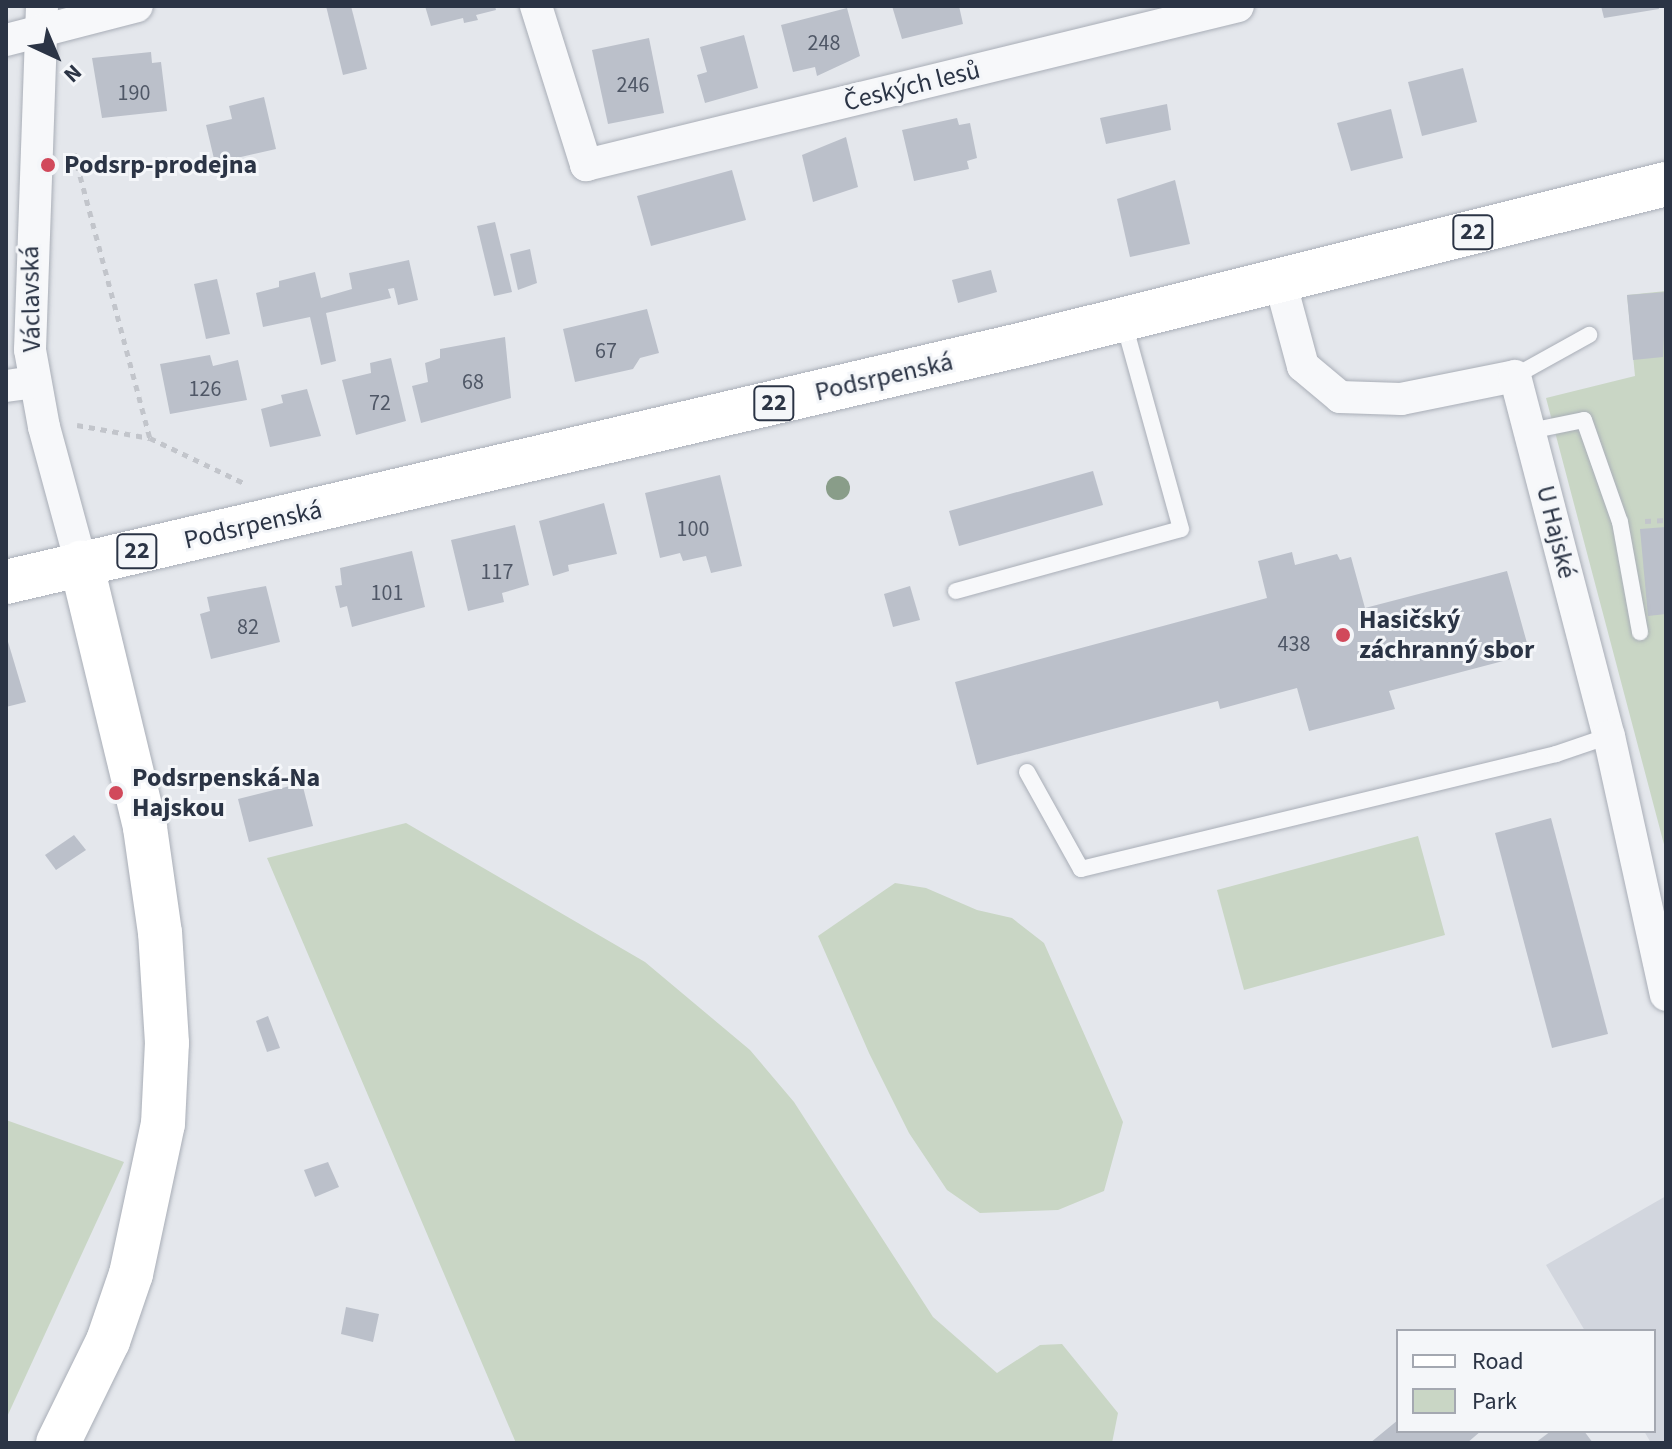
<!DOCTYPE html>
<html>
<head>
<meta charset="utf-8">
<style>
  body { margin:0 }
  #map { position:relative; width:1672px; height:1449px; overflow:hidden; background:#e4e7ec; font-family:"Source Sans 3",sans-serif }
  div>[style] { position:absolute }
  [style*='--x'] { left:calc(var(--x)*1px); top:calc(var(--y)*1px); width:calc(var(--w)*1px); rotate:calc(var(--a)*1deg) }
  .built>* { inset:0; background:#d2d6de }
  .green>* { inset:0; background:#c9d6c5 }
  .building>* { inset:0; background:#bbc0ca }
  .path>* { height:5px; margin-top:-2.5px; transform-origin:0; background:repeating-linear-gradient(90deg,#c2c5cb 0 6px,transparent 0 12px) }
  .roads { filter:drop-shadow(0 0 2px #a9aeb7) drop-shadow(0 0 2px #a9aeb7) }
  .lane>* { height:16px; margin:-8px; padding:0 8px; transform-origin:8px; border-radius:8px; background:#f7f8fa }
  .street>* { height:32px; margin:-16px; padding:0 16px; transform-origin:16px; border-radius:16px; background:#f7f8fa }
  .secondary>* { height:44px; margin:-22px; padding:0 22px; transform-origin:22px; border-radius:22px; background:#fff }
  .primary>* { height:44px; margin:-22px; padding:0 22px; transform-origin:22px; border-radius:22px; background:#fff }
  .trees>* { width:24px; height:24px; margin:-12px; border-radius:50%; background:#899d89 }
  .dots>* { width:22px; height:22px; translate:-50% -50%; box-sizing:border-box; border:4px solid #f4f6f9; border-radius:50% }
  span { translate:-50% -50%; white-space:nowrap; text-align:center; line-height:1.15; -webkit-text-stroke:6px #f4f6f9; paint-order:stroke }
  .number-label { font-size:22px; color:#4f5766 }
  .number-label span { -webkit-text-stroke-width:0 }
  .shield-label span { padding:2px 6px; background:#f4f6f9; border:2px solid; border-radius:6px; -webkit-text-stroke-width:0 }
  .shield-label { font-size:24px; color:#2b3445; font-weight:700 }
  .street-label { font-size:26px; color:#2b3445 }
  .poi-label { font-size:26px; color:#2b3445; font-weight:700 }
  .left { translate:0 -50%; text-align:left }
  .frame { position:absolute; inset:0; border:8px solid #2b3445; pointer-events:none }
  .legend { position:absolute; left:1396px; top:1329px; width:260px; height:104px; box-sizing:border-box; background:#f4f6f9; border:2px solid #a4a8b1; margin:0; padding:10px 14px; list-style:none; font-size:24px; color:#2b3445 }
  .legend li { display:flex; align-items:center; gap:16px; height:40px }
  .legend b { width:40px; border:2px solid #a4a8b1 }
  .north { position:absolute; left:16px; top:16px; width:80px; height:80px; -webkit-text-stroke:6px #f4f6f9; paint-order:stroke; rotate:136deg; font-size:22px; font-weight:700; line-height:32px; text-align:center; color:#2b3445 }
  .north::after { content:''; display:block; margin:auto; width:28px; height:36px; background:#2b3445; clip-path:polygon(50% 0,100% 100%,50% 72%,0 100%) }
</style>
</head>
<body>
<div id="map">
  <div class="built">
    <div style="clip-path:polygon(1666px 1196px,1666px 1443px,1651px 1443px,1644px 1431px,1654px 1431px,1654px 1331px,1585px 1331px,1546px 1265px)"></div>
  </div>
  <div class="green">
    <div style="clip-path:polygon(1666px 291px,1666px 852px,1546px 398px,1635px 376px,1627px 295px)"></div>
    <div style="clip-path:polygon(406px 823px,645px 962px,750px 1050px,794px 1102px,933px 1317px,997px 1373px,1040px 1345px,1062px 1344px,1118px 1413px,1112px 1443px,516px 1443px,267px 858px)"></div>
    <div style="clip-path:polygon(1418px 836px,1445px 935px,1244px 990px,1217px 890px)"></div>
    <div style="clip-path:polygon(895px 883px,926px 888px,977px 910px,1012px 918px,1044px 943px,1123px 1122px,1104px 1191px,1058px 1210px,980px 1213px,947px 1190px,909px 1133px,869px 1053px,818px 936px)"></div>
    <div style="clip-path:polygon(6px 1120px,124px 1162px,6px 1419px)"></div>
  </div>
  <div class="building">
    <div style="clip-path:polygon(326px 6px,351px 6px,367px 69px,343px 75px)"></div>
    <div style="clip-path:polygon(425px 6px,495px 6px,496px 10px,476px 15px,478px 20px,464px 23px,463px 18px,431px 26px)"></div>
    <div style="clip-path:polygon(892px 6px,959px 6px,963px 24px,902px 39px)"></div>
    <div style="clip-path:polygon(1601px 6px,1658px 6px,1659px 9px,1604px 18px)"></div>
    <div style="clip-path:polygon(847px 8px,860px 56px,817px 76px,815px 67px,793px 72px,781px 25px)"></div>
    <div style="clip-path:polygon(744px 35px,758px 88px,705px 103px,697px 75px,707px 72px,700px 47px)"></div>
    <div style="clip-path:polygon(649px 38px,664px 113px,608px 124px,592px 50px)"></div>
    <div style="clip-path:polygon(151px 52px,152px 63px,161px 62px,167px 111px,102px 118px,92px 58px)"></div>
    <div style="clip-path:polygon(1463px 68px,1477px 122px,1422px 136px,1408px 82px)"></div>
    <div style="clip-path:polygon(264px 97px,276px 149px,215px 163px,206px 125px,232px 119px,229px 106px)"></div>
    <div style="clip-path:polygon(1167px 104px,1171px 130px,1106px 144px,1100px 118px)"></div>
    <div style="clip-path:polygon(1391px 109px,1403px 158px,1351px 171px,1337px 123px)"></div>
    <div style="clip-path:polygon(957px 118px,959px 125px,970px 123px,977px 158px,967px 161px,969px 169px,914px 181px,902px 130px)"></div>
    <div style="clip-path:polygon(846px 137px,858px 187px,813px 202px,802px 155px)"></div>
    <div style="clip-path:polygon(732px 170px,746px 220px,651px 246px,637px 196px)"></div>
    <div style="clip-path:polygon(1175px 180px,1190px 244px,1130px 257px,1117px 199px)"></div>
    <div style="clip-path:polygon(495px 222px,512px 292px,494px 296px,477px 226px)"></div>
    <div style="clip-path:polygon(530px 249px,537px 283px,518px 290px,510px 254px)"></div>
    <div style="clip-path:polygon(409px 260px,418px 300px,398px 305px,394px 288px,388px 289px,391px 298px,326px 313px,336px 361px,321px 365px,310px 317px,263px 327px,256px 293px,279px 287px,279px 281px,315px 272px,321px 298px,352px 289px,349px 273px)"></div>
    <div style="clip-path:polygon(991px 270px,997px 292px,958px 303px,952px 280px)"></div>
    <div style="clip-path:polygon(217px 279px,230px 334px,206px 339px,194px 284px)"></div>
    <div style="clip-path:polygon(1666px 292px,1663px 357px,1633px 360px,1627px 295px)"></div>
    <div style="clip-path:polygon(647px 309px,659px 353px,640px 358px,633px 369px,575px 382px,563px 329px)"></div>
    <div style="clip-path:polygon(505px 337px,511px 398px,421px 423px,412px 386px,428px 382px,425px 363px,440px 358px,440px 349px)"></div>
    <div style="clip-path:polygon(210px 355px,213px 366px,238px 360px,247px 400px,170px 414px,160px 364px)"></div>
    <div style="clip-path:polygon(391px 358px,406px 421px,356px 435px,342px 380px,371px 373px,370px 363px)"></div>
    <div style="clip-path:polygon(307px 389px,321px 436px,270px 447px,261px 409px,283px 403px,281px 395px)"></div>
    <div style="clip-path:polygon(1093px 471px,1103px 505px,959px 546px,949px 511px)"></div>
    <div style="clip-path:polygon(720px 475px,742px 566px,711px 573px,706px 556px,683px 561px,680px 553px,660px 558px,645px 493px)"></div>
    <div style="clip-path:polygon(604px 503px,617px 554px,568px 565px,569px 571px,553px 576px,539px 521px)"></div>
    <div style="clip-path:polygon(515px 525px,529px 585px,502px 593px,504px 602px,468px 611px,451px 540px)"></div>
    <div style="clip-path:polygon(1666px 527px,1666px 614px,1648px 616px,1640px 529px)"></div>
    <div style="clip-path:polygon(412px 551px,425px 607px,352px 627px,347px 606px,340px 608px,335px 586px,342px 585px,340px 568px)"></div>
    <div style="clip-path:polygon(1292px 552px,1295px 565px,1337px 554px,1340px 560px,1351px 557px,1365px 608px,1507px 571px,1530px 654px,1389px 691px,1395px 709px,1309px 731px,1297px 688px,1220px 709px,1218px 701px,977px 765px,955px 682px,1267px 598px,1258px 561px)"></div>
    <div style="clip-path:polygon(266px 586px,280px 642px,211px 659px,200px 614px,210px 611px,207px 597px)"></div>
    <div style="clip-path:polygon(910px 586px,920px 620px,893px 627px,884px 594px)"></div>
    <div style="clip-path:polygon(6px 635px,26px 702px,6px 707px)"></div>
    <div style="clip-path:polygon(302px 783px,313px 826px,249px 842px,238px 799px)"></div>
    <div style="clip-path:polygon(1551px 818px,1608px 1034px,1552px 1048px,1495px 833px)"></div>
    <div style="clip-path:polygon(74px 835px,86px 850px,56px 870px,45px 855px)"></div>
    <div style="clip-path:polygon(268px 1016px,280px 1048px,267px 1052px,256px 1021px)"></div>
    <div style="clip-path:polygon(328px 1162px,339px 1187px,315px 1197px,304px 1170px)"></div>
    <div style="clip-path:polygon(346px 1307px,379px 1314px,373px 1342px,341px 1334px)"></div>
    <div style="clip-path:polygon(1398px 1420px,1398px 1431px,1481px 1431px,1467px 1443px,1370px 1443px)"></div>
    <div style="clip-path:polygon(1551px 1431px,1584px 1431px,1593px 1443px,1535px 1443px)"></div>
  </div>
  <div class="path">
    <div style="--x:74;--y:153;--w:295;--a:75.1"></div>
    <div style="--x:77;--y:425;--w:74;--a:10.1"></div>
    <div style="--x:150;--y:438;--w:104;--a:25.6"></div>
    <div style="--x:1645;--y:521;--w:21;--a:-3"></div>
  </div>
  <div class="roads">
    <div class="lane">
      <div style="--x:1515;--y:376;--w:85;--a:-29"></div>
      <div style="--x:1530;--y:431;--w:55;--a:-11.5"></div>
      <div style="--x:1584;--y:420;--w:108;--a:70.6"></div>
      <div style="--x:1620;--y:522;--w:112;--a:79.7"></div>
      <div style="--x:956;--y:591;--w:233;--a:-15.4"></div>
      <div style="--x:1181;--y:529;--w:217;--a:-105.5"></div>
      <div style="--x:1027;--y:772;--w:111;--a:60.9"></div>
      <div style="--x:1081;--y:869;--w:489;--a:-13.6"></div>
      <div style="--x:1556;--y:754;--w:56;--a:-18.8"></div>
    </div>
    <div class="street">
      <div style="--x:42;--y:6;--w:344;--a:92"></div>
      <div style="--x:30;--y:350;--w:78;--a:79.7"></div>
      <div style="--x:44;--y:427;--w:141;--a:74.8"></div>
      <div style="--x:536;--y:6;--w:167;--a:72.5"></div>
      <div style="--x:586;--y:165;--w:671;--a:-13.7"></div>
      <div style="--x:6;--y:40;--w:135;--a:-14.5"></div>
      <div style="--x:1280;--y:281;--w:88;--a:74.9"></div>
      <div style="--x:1303;--y:366;--w:48;--a:40"></div>
      <div style="--x:1340;--y:397;--w:61;--a:1.9"></div>
      <div style="--x:1401;--y:399;--w:116;--a:-11.4"></div>
      <div style="--x:1515;--y:376;--w:372;--a:75.4"></div>
      <div style="--x:1609;--y:736;--w:265;--a:77.6"></div>
      <div style="--x:6;--y:386;--w:28;--a:-8"></div>
    </div>
    <div class="secondary">
      <div style="--x:58;--y:1443;--w:114;--a:-63.9"></div>
      <div style="--x:108;--y:1341;--w:71;--a:-71.1"></div>
      <div style="--x:131;--y:1274;--w:153;--a:-78"></div>
      <div style="--x:163;--y:1124;--w:81;--a:-87.2"></div>
      <div style="--x:167;--y:1043;--w:110;--a:-93.6"></div>
      <div style="--x:160;--y:933;--w:107;--a:-98.1"></div>
      <div style="--x:145;--y:827;--w:272;--a:-103.6"></div>
    </div>
    <div class="primary">
      <div style="--x:6;--y:582;--w:1045;--a:-13.16"></div>
      <div style="--x:1024;--y:344;--w:662;--a:-13.99"></div>
    </div>
  </div>
  <div class="trees">
    <div style="left:838px;top:488px"></div>
  </div>
  <div class="dots">
    <div style="left:48px;top:165px;background:#d1495b"></div>
    <div style="left:1343px;top:635px;background:#d1495b"></div>
    <div style="left:116px;top:793px;background:#d1495b"></div>
  </div>
  <div class="number-label">
    <span style="left:824px;top:44px">248</span>
    <span style="left:633px;top:86px">246</span>
    <span style="left:134px;top:94px">190</span>
    <span style="left:606px;top:352px">67</span>
    <span style="left:473px;top:383px">68</span>
    <span style="left:205px;top:390px">126</span>
    <span style="left:380px;top:404px">72</span>
    <span style="left:693px;top:530px">100</span>
    <span style="left:497px;top:573px">117</span>
    <span style="left:387px;top:594px">101</span>
    <span style="left:248px;top:628px">82</span>
    <span style="left:1294px;top:645px">438</span>
  </div>
  <div class="shield-label">
    <span style="left:1473px;top:232px">22</span>
    <span style="left:774px;top:403px">22</span>
    <span style="left:137px;top:551px">22</span>
  </div>
  <div class="street-label">
    <span style="left:912px;top:86px;rotate:-14deg">Českých lesů</span>
    <span style="left:31px;top:299px;rotate:-91deg">Václavská</span>
    <span style="left:884px;top:377px;rotate:-13deg">Podsrpenská</span>
    <span style="left:253px;top:525px;rotate:-13deg">Podsrpenská</span>
    <span style="left:1556px;top:532px;rotate:76deg">U Hajské</span>
  </div>
  <div class="poi-label">
    <span class="left" style="left:64px;top:165px">Podsrp-prodejna</span>
    <span class="left" style="left:1359px;top:635px">Hasičský<br>záchranný sbor</span>
    <span class="left" style="left:132px;top:793px">Podsrpenská-Na<br>Hajskou</span>
  </div>
  <div class="frame"></div>
  <ul class="legend">
  <li><b style="height:10px;background:#fff"></b>Road</li>
  <li><b style="height:22px;background:#c9d6c5"></b>Park</li>
  </ul>
  <div class="north">N</div>
</div>
</body>
</html>
